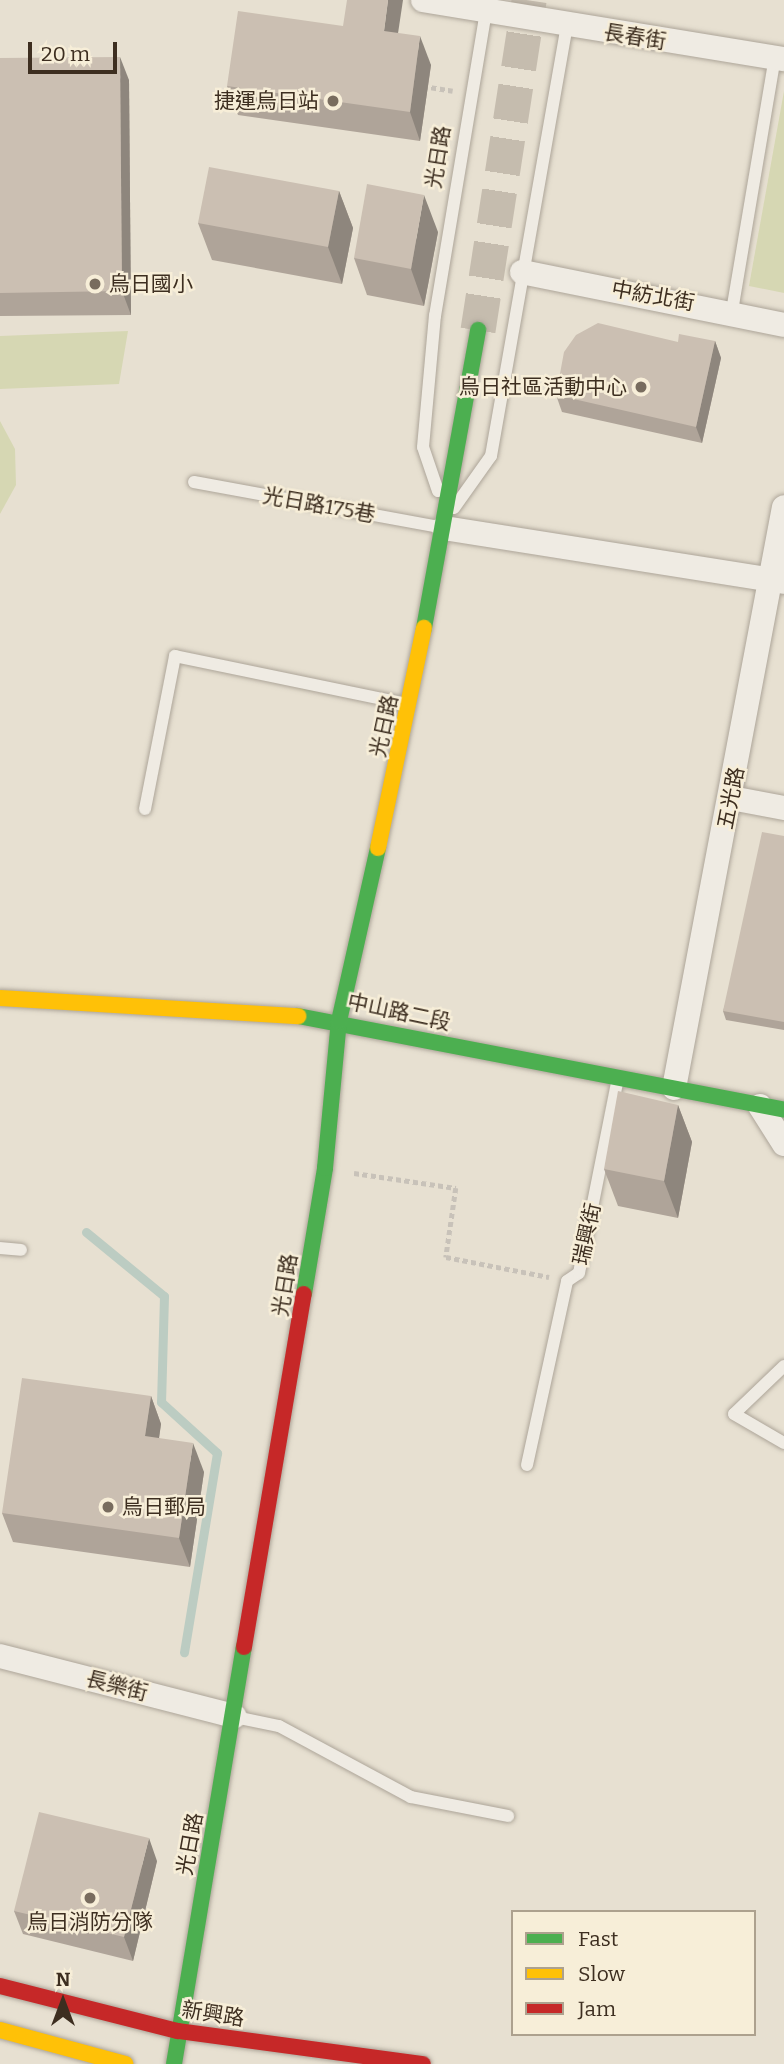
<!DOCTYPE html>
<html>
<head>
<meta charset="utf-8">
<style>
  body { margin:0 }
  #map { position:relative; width:784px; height:2064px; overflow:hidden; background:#e7e0d1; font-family:Bitter,"Noto Sans TC",serif }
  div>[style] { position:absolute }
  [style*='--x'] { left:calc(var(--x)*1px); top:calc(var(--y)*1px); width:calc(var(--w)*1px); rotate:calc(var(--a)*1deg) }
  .green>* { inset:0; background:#d6d7b3 }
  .stream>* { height:9px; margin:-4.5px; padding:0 4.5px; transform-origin:4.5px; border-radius:4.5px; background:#bcccc2 }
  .secondary-tunnel>* { height:35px; margin-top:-17.5px; transform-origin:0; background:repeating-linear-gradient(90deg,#c5bcae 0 35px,transparent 0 53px) }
  .path>* { height:4.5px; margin-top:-2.25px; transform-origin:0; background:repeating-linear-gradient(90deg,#c8c2b9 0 5px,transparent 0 8.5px) }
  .roads { filter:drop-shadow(0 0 2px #ada599) drop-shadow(0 0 2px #ada599) }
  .lane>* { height:12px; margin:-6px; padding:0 6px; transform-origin:6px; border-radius:6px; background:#efebe3 }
  .street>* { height:24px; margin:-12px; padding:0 12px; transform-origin:12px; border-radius:12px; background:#efebe3 }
  .fast>* { height:16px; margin:-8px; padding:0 8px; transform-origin:8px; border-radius:8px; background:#4caf50 }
  .slow>* { height:16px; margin:-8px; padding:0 8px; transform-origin:8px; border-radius:8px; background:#ffc107 }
  .jam>* { height:16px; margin:-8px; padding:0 8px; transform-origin:8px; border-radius:8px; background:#c62828 }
  .wall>* { inset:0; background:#afa499 }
  .shaded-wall>* { inset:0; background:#8e867d }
  .building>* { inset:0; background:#cbbfb2 }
  .dots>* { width:19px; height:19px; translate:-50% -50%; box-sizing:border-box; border:4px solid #f7eed8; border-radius:50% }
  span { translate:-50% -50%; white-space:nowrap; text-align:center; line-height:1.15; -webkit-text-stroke:5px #f7eed8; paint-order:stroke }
  .street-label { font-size:21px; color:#3d2e20 }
  .poi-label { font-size:21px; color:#3d2e20 }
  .right { translate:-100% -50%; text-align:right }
  .left { translate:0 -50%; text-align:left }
  .legend { position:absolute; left:511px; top:1910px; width:245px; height:126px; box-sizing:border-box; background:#f7eed8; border:2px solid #ada18e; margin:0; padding:9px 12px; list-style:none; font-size:21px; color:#3d2e20 }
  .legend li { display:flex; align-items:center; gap:14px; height:35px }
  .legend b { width:35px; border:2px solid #ada18e }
  .north { position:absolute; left:28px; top:1966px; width:70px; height:70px; -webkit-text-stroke:5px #f7eed8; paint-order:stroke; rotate:0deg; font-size:19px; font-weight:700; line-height:28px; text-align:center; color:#3d2e20 }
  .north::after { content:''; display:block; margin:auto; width:24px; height:32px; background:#3d2e20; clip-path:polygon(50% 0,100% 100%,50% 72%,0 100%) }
  .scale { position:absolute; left:28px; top:42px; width:89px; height:32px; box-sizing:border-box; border:4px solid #3d2e20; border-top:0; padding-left:9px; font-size:21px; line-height:24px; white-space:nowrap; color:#3d2e20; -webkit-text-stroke:5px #f7eed8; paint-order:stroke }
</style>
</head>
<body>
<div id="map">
  <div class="green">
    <div style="clip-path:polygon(784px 91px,784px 293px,749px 286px)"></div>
    <div style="clip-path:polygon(128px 331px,119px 384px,0 389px,0 336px)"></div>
    <div style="clip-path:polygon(0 421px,15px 449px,16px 485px,0 514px)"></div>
  </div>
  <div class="stream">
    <div style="--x:86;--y:1232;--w:101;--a:39.4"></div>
    <div style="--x:164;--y:1296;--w:106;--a:91.6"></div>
    <div style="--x:161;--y:1402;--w:76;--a:42.3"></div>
    <div style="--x:217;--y:1453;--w:202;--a:99.4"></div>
  </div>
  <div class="secondary-tunnel">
    <div style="--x:478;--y:330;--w:334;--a:-81.2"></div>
  </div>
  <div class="path">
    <div style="--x:423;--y:86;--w:30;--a:9"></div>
    <div style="--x:354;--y:1173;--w:103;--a:8.4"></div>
    <div style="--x:456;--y:1188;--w:70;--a:98.2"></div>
    <div style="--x:446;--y:1257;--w:105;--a:11"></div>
  </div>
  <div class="roads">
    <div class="lane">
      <div style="--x:732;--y:311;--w:257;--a:-80.4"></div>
      <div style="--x:194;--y:482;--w:250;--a:10.4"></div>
      <div style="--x:438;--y:491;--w:46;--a:-108.8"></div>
      <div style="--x:423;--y:447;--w:132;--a:-84.8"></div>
      <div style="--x:435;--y:316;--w:308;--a:-80.5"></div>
      <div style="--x:454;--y:508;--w:64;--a:-54.6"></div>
      <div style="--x:491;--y:456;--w:436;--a:-80"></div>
      <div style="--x:145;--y:809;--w:156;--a:-78.9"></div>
      <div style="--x:175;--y:656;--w:236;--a:11.7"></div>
      <div style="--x:0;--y:1248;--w:21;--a:5"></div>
      <div style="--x:784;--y:1366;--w:69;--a:136.2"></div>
      <div style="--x:734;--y:1414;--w:58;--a:30.1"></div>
      <div style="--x:527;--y:1465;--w:188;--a:-77.7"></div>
      <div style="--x:567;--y:1281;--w:14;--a:-34"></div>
      <div style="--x:579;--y:1273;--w:199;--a:-78.7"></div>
      <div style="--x:235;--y:1717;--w:45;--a:11.6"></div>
      <div style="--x:279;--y:1726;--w:150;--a:28.3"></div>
      <div style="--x:411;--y:1797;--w:99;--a:11.1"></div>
    </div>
    <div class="street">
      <div style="--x:423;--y:0;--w:366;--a:9.3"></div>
      <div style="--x:522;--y:272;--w:267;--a:11.4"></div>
      <div style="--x:444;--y:528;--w:344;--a:9"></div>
      <div style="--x:731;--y:798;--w:54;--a:10.7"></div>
      <div style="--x:674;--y:1088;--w:591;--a:-79.28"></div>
      <div style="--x:760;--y:1106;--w:45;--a:57.7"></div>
      <div style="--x:0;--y:1656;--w:242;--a:14.4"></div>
    </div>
    <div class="fast">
      <div style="--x:424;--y:628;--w:303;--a:-79.7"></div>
      <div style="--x:298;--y:1016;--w:495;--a:10.9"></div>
      <div style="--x:304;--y:1294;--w:128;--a:-80.5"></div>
      <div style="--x:325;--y:1168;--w:148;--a:-84.6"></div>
      <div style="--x:339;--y:1021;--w:177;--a:-77.3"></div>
      <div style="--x:174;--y:2064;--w:423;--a:-80.5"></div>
    </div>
    <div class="slow">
      <div style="--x:378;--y:848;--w:225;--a:-78.2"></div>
      <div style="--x:0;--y:998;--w:299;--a:3.5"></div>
      <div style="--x:0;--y:2030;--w:130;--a:15.2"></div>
    </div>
    <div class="jam">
      <div style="--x:244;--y:1647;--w:358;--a:-80.4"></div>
      <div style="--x:0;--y:1986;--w:184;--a:14.2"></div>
      <div style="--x:178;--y:2031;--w:247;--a:7.7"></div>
    </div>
  </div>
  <div class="wall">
    <div style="clip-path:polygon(398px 33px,431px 65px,420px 141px,238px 115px,227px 86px)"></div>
    <div style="clip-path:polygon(0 58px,129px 80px,131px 315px,0 316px)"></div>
    <div style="clip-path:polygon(339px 191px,353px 228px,342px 284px,212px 260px,198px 223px)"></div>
    <div style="clip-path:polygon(438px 232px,424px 306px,367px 295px,354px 258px)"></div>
    <div style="clip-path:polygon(715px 341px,721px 358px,702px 443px,562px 412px,556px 395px,678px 342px)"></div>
    <div style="clip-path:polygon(784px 836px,784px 1030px,726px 1020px,723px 1011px)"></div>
    <div style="clip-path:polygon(678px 1105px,692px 1142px,678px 1218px,618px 1206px,604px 1169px)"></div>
    <div style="clip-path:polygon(151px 1396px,161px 1424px,159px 1438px,204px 1472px,190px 1567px,13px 1542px,2px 1513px)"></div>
    <div style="clip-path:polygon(157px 1861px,133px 1961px,23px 1934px,14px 1911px)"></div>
  </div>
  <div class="shaded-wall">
    <div style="clip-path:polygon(388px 0,403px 0,394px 60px,384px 31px)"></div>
    <div style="clip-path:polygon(420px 36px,431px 65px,420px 141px,410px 112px)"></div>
    <div style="clip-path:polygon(120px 57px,129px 80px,131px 315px,122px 291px)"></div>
    <div style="clip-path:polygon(339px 191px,353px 228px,342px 284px,328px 247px)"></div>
    <div style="clip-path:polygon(424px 195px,438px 232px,424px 306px,411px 269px)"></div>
    <div style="clip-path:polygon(715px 341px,721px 358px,702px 443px,696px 427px)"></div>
    <div style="clip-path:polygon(678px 1105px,692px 1142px,678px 1218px,664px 1181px)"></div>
    <div style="clip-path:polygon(151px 1396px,161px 1424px,155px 1465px,145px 1436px)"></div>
    <div style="clip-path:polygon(193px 1443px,204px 1472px,190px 1567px,179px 1538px)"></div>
    <div style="clip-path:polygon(149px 1838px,157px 1861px,133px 1961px,124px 1937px)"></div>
  </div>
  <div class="building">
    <div style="clip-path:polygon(347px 0,388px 0,384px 31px,420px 36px,410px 112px,227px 86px,238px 11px,343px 26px)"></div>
    <div style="clip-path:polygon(120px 57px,122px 291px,0 293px,0 58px)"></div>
    <div style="clip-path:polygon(209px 167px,339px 191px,328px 247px,198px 223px)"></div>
    <div style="clip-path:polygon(367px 184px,424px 195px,411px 269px,354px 258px)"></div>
    <div style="clip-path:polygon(598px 323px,678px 342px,679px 334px,715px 341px,696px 427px,556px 395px,564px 352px,576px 335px)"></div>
    <div style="clip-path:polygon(762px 832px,784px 836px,784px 1022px,723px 1011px)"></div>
    <div style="clip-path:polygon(618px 1091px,678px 1105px,664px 1181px,604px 1169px)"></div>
    <div style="clip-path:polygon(22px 1378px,151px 1396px,145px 1436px,193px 1443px,179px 1538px,2px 1513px)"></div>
    <div style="clip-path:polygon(39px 1812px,149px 1838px,124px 1937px,14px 1911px)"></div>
  </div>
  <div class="dots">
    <div style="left:333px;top:101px;background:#786c5e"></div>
    <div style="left:95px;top:284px;background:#786c5e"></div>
    <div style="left:641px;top:387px;background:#786c5e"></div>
    <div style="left:108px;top:1507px;background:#786c5e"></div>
    <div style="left:90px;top:1898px;background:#786c5e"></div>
  </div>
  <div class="street-label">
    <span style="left:635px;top:37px;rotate:9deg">長春街</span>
    <span style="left:438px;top:157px;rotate:-81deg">光日路</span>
    <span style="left:653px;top:296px;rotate:10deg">中紡北街</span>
    <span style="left:319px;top:505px;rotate:10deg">光日路175巷</span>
    <span style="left:384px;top:726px;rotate:-78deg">光日路</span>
    <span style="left:731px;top:798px;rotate:-79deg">五光路</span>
    <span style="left:399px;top:1012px;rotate:12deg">中山路二段</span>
    <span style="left:587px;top:1234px;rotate:-78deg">瑞興街</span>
    <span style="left:285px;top:1285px;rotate:-81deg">光日路</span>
    <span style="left:117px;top:1686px;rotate:14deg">長樂街</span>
    <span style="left:190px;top:1844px;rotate:-80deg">光日路</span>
    <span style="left:213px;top:2014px;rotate:9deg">新興路</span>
  </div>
  <div class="poi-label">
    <span class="right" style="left:319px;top:101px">捷運烏日站</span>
    <span class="left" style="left:109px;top:284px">烏日國小</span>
    <span class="right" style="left:627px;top:387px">烏日社區活動中心</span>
    <span class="left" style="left:122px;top:1507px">烏日郵局</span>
    <span style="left:90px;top:1922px">烏日消防分隊</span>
  </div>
  <ul class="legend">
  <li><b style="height:9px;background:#4caf50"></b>Fast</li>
  <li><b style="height:9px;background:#ffc107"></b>Slow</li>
  <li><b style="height:9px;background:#c62828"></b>Jam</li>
  </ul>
  <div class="north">N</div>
  <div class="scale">20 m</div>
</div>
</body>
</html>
